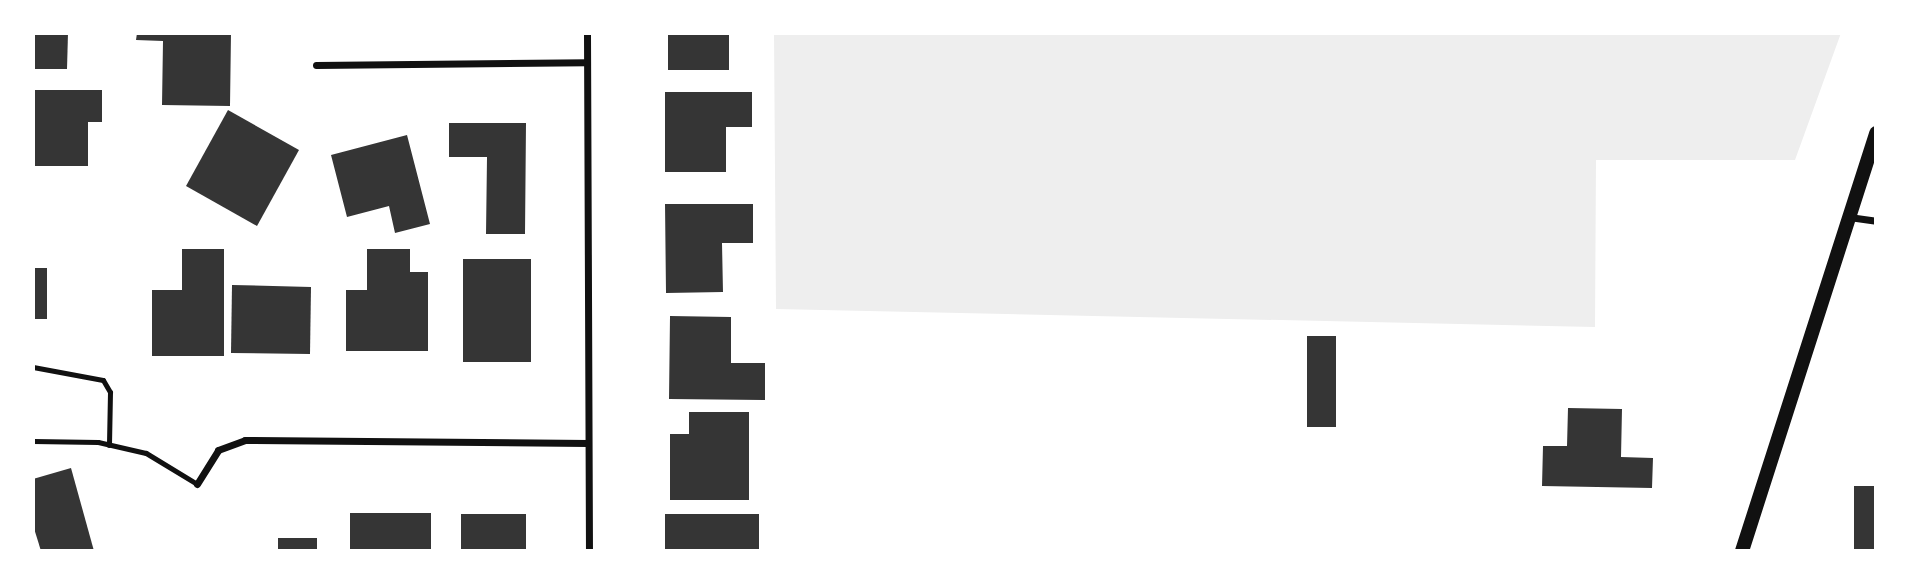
<!DOCTYPE html>
<html>
<head>
<meta charset="utf-8">
<style>
  body { margin:0 }
  #map { position:relative; width:1909px; height:584px; overflow:hidden; background:#fff; font-family:Lora,serif }
  div>[style] { position:absolute }
  [style*='--x'] { left:calc(var(--x)*1px); top:calc(var(--y)*1px); width:calc(var(--w)*1px); rotate:calc(var(--a)*1deg) }
  .green>* { inset:0; background:#eee }
  .building>* { inset:0; background:#353535 }
  .service>* { height:5px; margin:-2.5px; padding:0 2.5px; transform-origin:2.5px; border-radius:2.5px; background:#111 }
  .minor>* { height:7px; margin:-3.5px; padding:0 3.5px; transform-origin:3.5px; border-radius:3.5px; background:#111 }
  .secondary>* { height:14px; margin:-7px; padding:0 7px; transform-origin:7px; border-radius:7px; background:#111 }
  span { translate:-50% -50%; white-space:nowrap; text-align:center; line-height:1.15; -webkit-text-stroke:7px #fff; paint-order:stroke }
  .frame { position:absolute; inset:0; border:35px solid #fff; pointer-events:none }
</style>
</head>
<body>
<div id="map">
  <div class="green">
    <div style="clip-path:polygon(774px 33px,1841px 33px,1795px 160px,1596px 160px,1595px 327px,776px 309px)"></div>
  </div>
  <div class="building">
    <div style="clip-path:polygon(33px 33px,68px 33px,67px 69px,33px 69px)"></div>
    <div style="clip-path:polygon(137px 33px,231px 33px,230px 106px,162px 105px,163px 41px,136px 40px)"></div>
    <div style="clip-path:polygon(668px 33px,729px 33px,729px 70px,668px 70px)"></div>
    <div style="clip-path:polygon(33px 90px,102px 90px,102px 122px,88px 122px,88px 166px,33px 166px)"></div>
    <div style="clip-path:polygon(665px 92px,752px 92px,752px 127px,726px 127px,726px 172px,665px 172px)"></div>
    <div style="clip-path:polygon(228px 110px,299px 150px,257px 226px,186px 186px)"></div>
    <div style="clip-path:polygon(449px 123px,526px 123px,525px 234px,486px 234px,487px 157px,449px 157px)"></div>
    <div style="clip-path:polygon(407px 135px,430px 224px,395px 233px,389px 206px,347px 217px,331px 155px)"></div>
    <div style="clip-path:polygon(665px 204px,753px 204px,753px 243px,722px 243px,723px 292px,666px 293px)"></div>
    <div style="clip-path:polygon(182px 249px,224px 249px,224px 356px,152px 356px,152px 290px,182px 290px)"></div>
    <div style="clip-path:polygon(367px 249px,410px 249px,410px 272px,428px 272px,428px 351px,346px 351px,346px 290px,367px 290px)"></div>
    <div style="clip-path:polygon(463px 259px,531px 259px,531px 362px,463px 362px)"></div>
    <div style="clip-path:polygon(33px 268px,47px 268px,47px 319px,33px 319px)"></div>
    <div style="clip-path:polygon(232px 285px,311px 287px,310px 354px,231px 353px)"></div>
    <div style="clip-path:polygon(670px 316px,731px 317px,731px 363px,765px 363px,765px 400px,669px 399px)"></div>
    <div style="clip-path:polygon(1307px 336px,1336px 336px,1336px 427px,1307px 427px)"></div>
    <div style="clip-path:polygon(1568px 408px,1622px 409px,1621px 457px,1653px 458px,1652px 488px,1542px 486px,1543px 446px,1567px 446px)"></div>
    <div style="clip-path:polygon(689px 412px,749px 412px,749px 500px,670px 500px,670px 434px,689px 434px)"></div>
    <div style="clip-path:polygon(71px 468px,94px 551px,41px 551px,33px 525px,33px 479px)"></div>
    <div style="clip-path:polygon(1854px 486px,1876px 486px,1876px 551px,1854px 550px)"></div>
    <div style="clip-path:polygon(350px 513px,431px 513px,431px 551px,350px 551px)"></div>
    <div style="clip-path:polygon(461px 514px,526px 514px,526px 551px,461px 551px)"></div>
    <div style="clip-path:polygon(665px 514px,759px 514px,759px 551px,665px 551px)"></div>
    <div style="clip-path:polygon(278px 538px,317px 538px,317px 551px,278px 551px)"></div>
  </div>
  <div class="service">
    <div style="--x:33;--y:367;--w:71;--a:10.5"></div>
    <div style="--x:103;--y:380;--w:14;--a:60"></div>
    <div style="--x:110;--y:392;--w:53;--a:91.1"></div>
    <div style="--x:33;--y:441;--w:65;--a:0.9"></div>
    <div style="--x:98;--y:442;--w:49;--a:12.9"></div>
    <div style="--x:146;--y:453;--w:60;--a:31.3"></div>
  </div>
  <div class="minor">
    <div style="--x:587;--y:33;--w:518;--a:89.78"></div>
    <div style="--x:316;--y:65;--w:271;--a:-0.6"></div>
    <div style="--x:1849;--y:217;--w:27;--a:8"></div>
    <div style="--x:197;--y:484;--w:40;--a:-58"></div>
    <div style="--x:218;--y:450;--w:29;--a:-20"></div>
    <div style="--x:245;--y:440;--w:343;--a:0.5"></div>
  </div>
  <div class="secondary">
    <div style="--x:1742;--y:551;--w:439;--a:-72.2"></div>
  </div>
  <div class="frame"></div>
</div>
</body>
</html>
